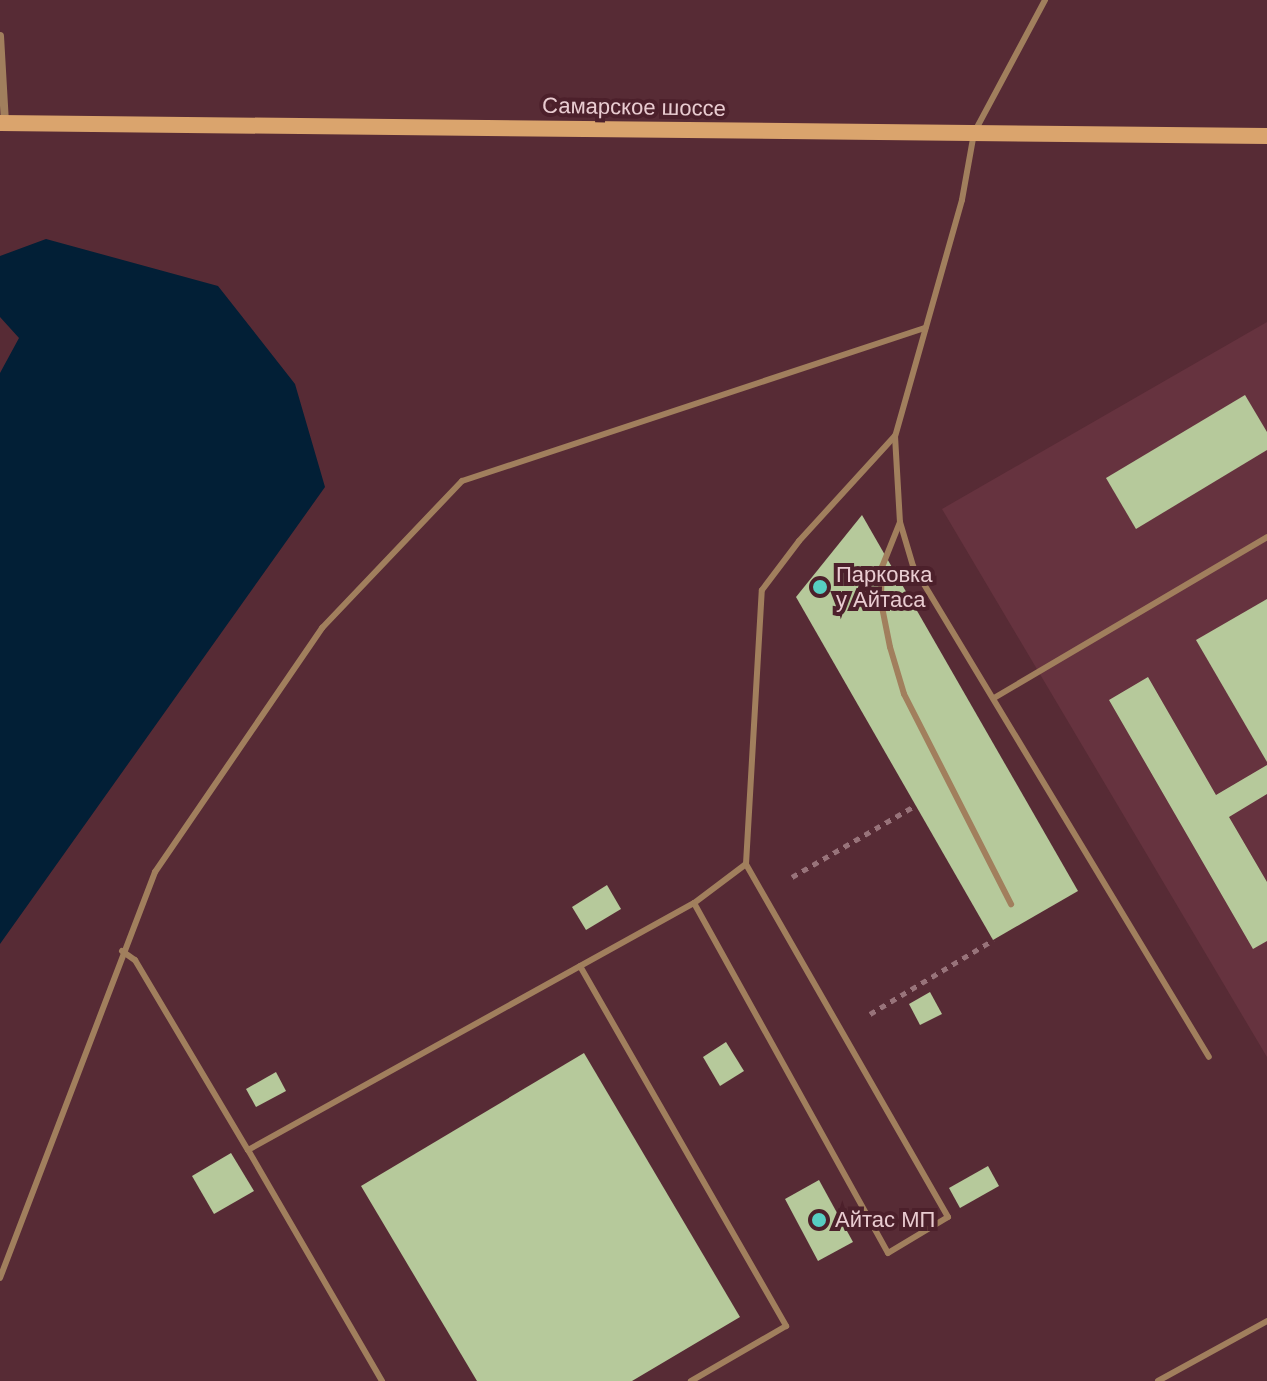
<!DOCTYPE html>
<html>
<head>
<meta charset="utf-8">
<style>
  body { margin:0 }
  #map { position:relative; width:1267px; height:1381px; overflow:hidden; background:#572b35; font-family:Arial,sans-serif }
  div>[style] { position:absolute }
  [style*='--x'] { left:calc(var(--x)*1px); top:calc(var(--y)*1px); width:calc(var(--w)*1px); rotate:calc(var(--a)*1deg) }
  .built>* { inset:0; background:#66333f }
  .water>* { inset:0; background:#021f36 }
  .building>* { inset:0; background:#b6c99b }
  .path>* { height:5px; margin-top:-2.5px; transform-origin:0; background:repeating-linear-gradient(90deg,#98737a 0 6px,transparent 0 12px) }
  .lane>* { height:6px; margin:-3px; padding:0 3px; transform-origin:3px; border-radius:3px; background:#a17f5d }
  .street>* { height:8px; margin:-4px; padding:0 4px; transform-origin:4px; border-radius:4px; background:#a17f5d }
  .secondary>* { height:16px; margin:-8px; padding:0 8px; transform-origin:8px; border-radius:8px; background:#daa46d }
  .dots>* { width:22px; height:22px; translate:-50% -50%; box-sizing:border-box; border:4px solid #4c202b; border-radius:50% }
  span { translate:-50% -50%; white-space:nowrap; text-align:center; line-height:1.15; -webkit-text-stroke:8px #4c202b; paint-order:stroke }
  .street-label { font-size:22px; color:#e9ccd1 }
  .poi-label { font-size:22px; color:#e9ccd1 }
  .left { translate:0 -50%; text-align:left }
</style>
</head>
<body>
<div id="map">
  <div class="built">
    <div style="clip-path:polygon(1267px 322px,1267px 1057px,942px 509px)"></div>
  </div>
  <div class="water">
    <div style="clip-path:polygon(46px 239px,218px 286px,295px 384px,325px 487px,0 944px,0 373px,19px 338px,0 317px,0 256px)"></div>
  </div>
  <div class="building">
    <div style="clip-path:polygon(1245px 395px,1267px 432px,1267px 450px,1136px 529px,1106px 478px)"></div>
    <div style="clip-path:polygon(862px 515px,1078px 891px,993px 940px,796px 597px)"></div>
    <div style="clip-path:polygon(1267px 599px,1267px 762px,1196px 640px)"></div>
    <div style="clip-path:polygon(1148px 677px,1216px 795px,1267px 765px,1267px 794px,1229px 817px,1267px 882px,1267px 941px,1253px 949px,1109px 700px)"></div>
    <div style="clip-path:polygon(607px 885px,621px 909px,586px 930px,572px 907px)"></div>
    <div style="clip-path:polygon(930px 992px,942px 1014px,920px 1025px,909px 1004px)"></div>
    <div style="clip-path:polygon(726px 1042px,744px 1071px,720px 1086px,703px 1057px)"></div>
    <div style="clip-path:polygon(584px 1053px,740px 1317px,632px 1381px,477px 1381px,361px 1186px)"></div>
    <div style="clip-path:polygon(276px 1072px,286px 1091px,256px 1107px,246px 1089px)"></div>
    <div style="clip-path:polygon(231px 1153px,254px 1191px,214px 1214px,192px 1176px)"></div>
    <div style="clip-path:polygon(988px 1166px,999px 1186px,960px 1208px,949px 1188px)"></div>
    <div style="clip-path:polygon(819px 1180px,853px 1242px,818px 1261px,785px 1199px)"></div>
  </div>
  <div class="path">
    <div style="--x:792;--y:877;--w:143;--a:-30.1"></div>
    <div style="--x:870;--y:1014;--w:144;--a:-31"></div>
  </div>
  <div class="lane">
    <div style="--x:1045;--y:0;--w:151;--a:118.1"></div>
    <div style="--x:974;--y:133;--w:68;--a:100.2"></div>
    <div style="--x:962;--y:200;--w:245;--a:105.8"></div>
    <div style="--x:895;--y:436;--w:86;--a:86.7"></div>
    <div style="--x:900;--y:522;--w:46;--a:73.5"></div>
    <div style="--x:913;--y:566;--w:573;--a:58.92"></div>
    <div style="--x:900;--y:522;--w:48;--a:111.8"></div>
    <div style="--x:882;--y:567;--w:35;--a:92"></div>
    <div style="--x:881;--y:602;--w:46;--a:78.7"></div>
    <div style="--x:890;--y:647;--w:49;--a:73.4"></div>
    <div style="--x:904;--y:694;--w:236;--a:63"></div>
    <div style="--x:994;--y:698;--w:317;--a:-30.5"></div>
    <div style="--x:746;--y:864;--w:65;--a:143.1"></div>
    <div style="--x:694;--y:903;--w:400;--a:61"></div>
    <div style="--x:888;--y:1253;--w:70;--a:-31"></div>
    <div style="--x:948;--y:1217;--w:407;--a:-119.8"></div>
    <div style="--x:746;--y:864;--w:274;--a:-86.7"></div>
    <div style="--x:762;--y:590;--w:61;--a:-52.9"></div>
    <div style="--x:799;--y:541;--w:142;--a:-47.6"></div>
    <div style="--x:122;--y:951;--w:16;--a:35"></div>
    <div style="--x:135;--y:960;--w:221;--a:59.3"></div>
    <div style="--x:580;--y:966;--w:415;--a:60.2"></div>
    <div style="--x:786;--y:1326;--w:110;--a:149.9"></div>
    <div style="--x:0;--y:1278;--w:435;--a:-69.1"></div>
    <div style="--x:155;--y:872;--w:296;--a:-55.6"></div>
    <div style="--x:322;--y:628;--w:203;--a:-46.4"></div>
    <div style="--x:462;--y:481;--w:488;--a:-18.3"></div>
    <div style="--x:382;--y:1381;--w:267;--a:-120.1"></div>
    <div style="--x:248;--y:1150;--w:510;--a:-28.98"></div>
    <div style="--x:1158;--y:1381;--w:124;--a:-28.8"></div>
  </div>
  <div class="street">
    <div style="--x:0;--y:36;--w:86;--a:86.7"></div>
  </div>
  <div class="secondary">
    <div style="--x:0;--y:123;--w:1267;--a:0.59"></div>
  </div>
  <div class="dots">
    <div style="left:820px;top:587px;background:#57cec2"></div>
    <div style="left:819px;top:1220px;background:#57cec2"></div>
  </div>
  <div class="street-label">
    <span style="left:634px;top:107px;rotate:1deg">Самарское шоссе</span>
  </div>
  <div class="poi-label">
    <span class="left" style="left:836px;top:587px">Парковка<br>у Айтаса</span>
    <span class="left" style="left:835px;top:1220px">Айтас МП</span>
  </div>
</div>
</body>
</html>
